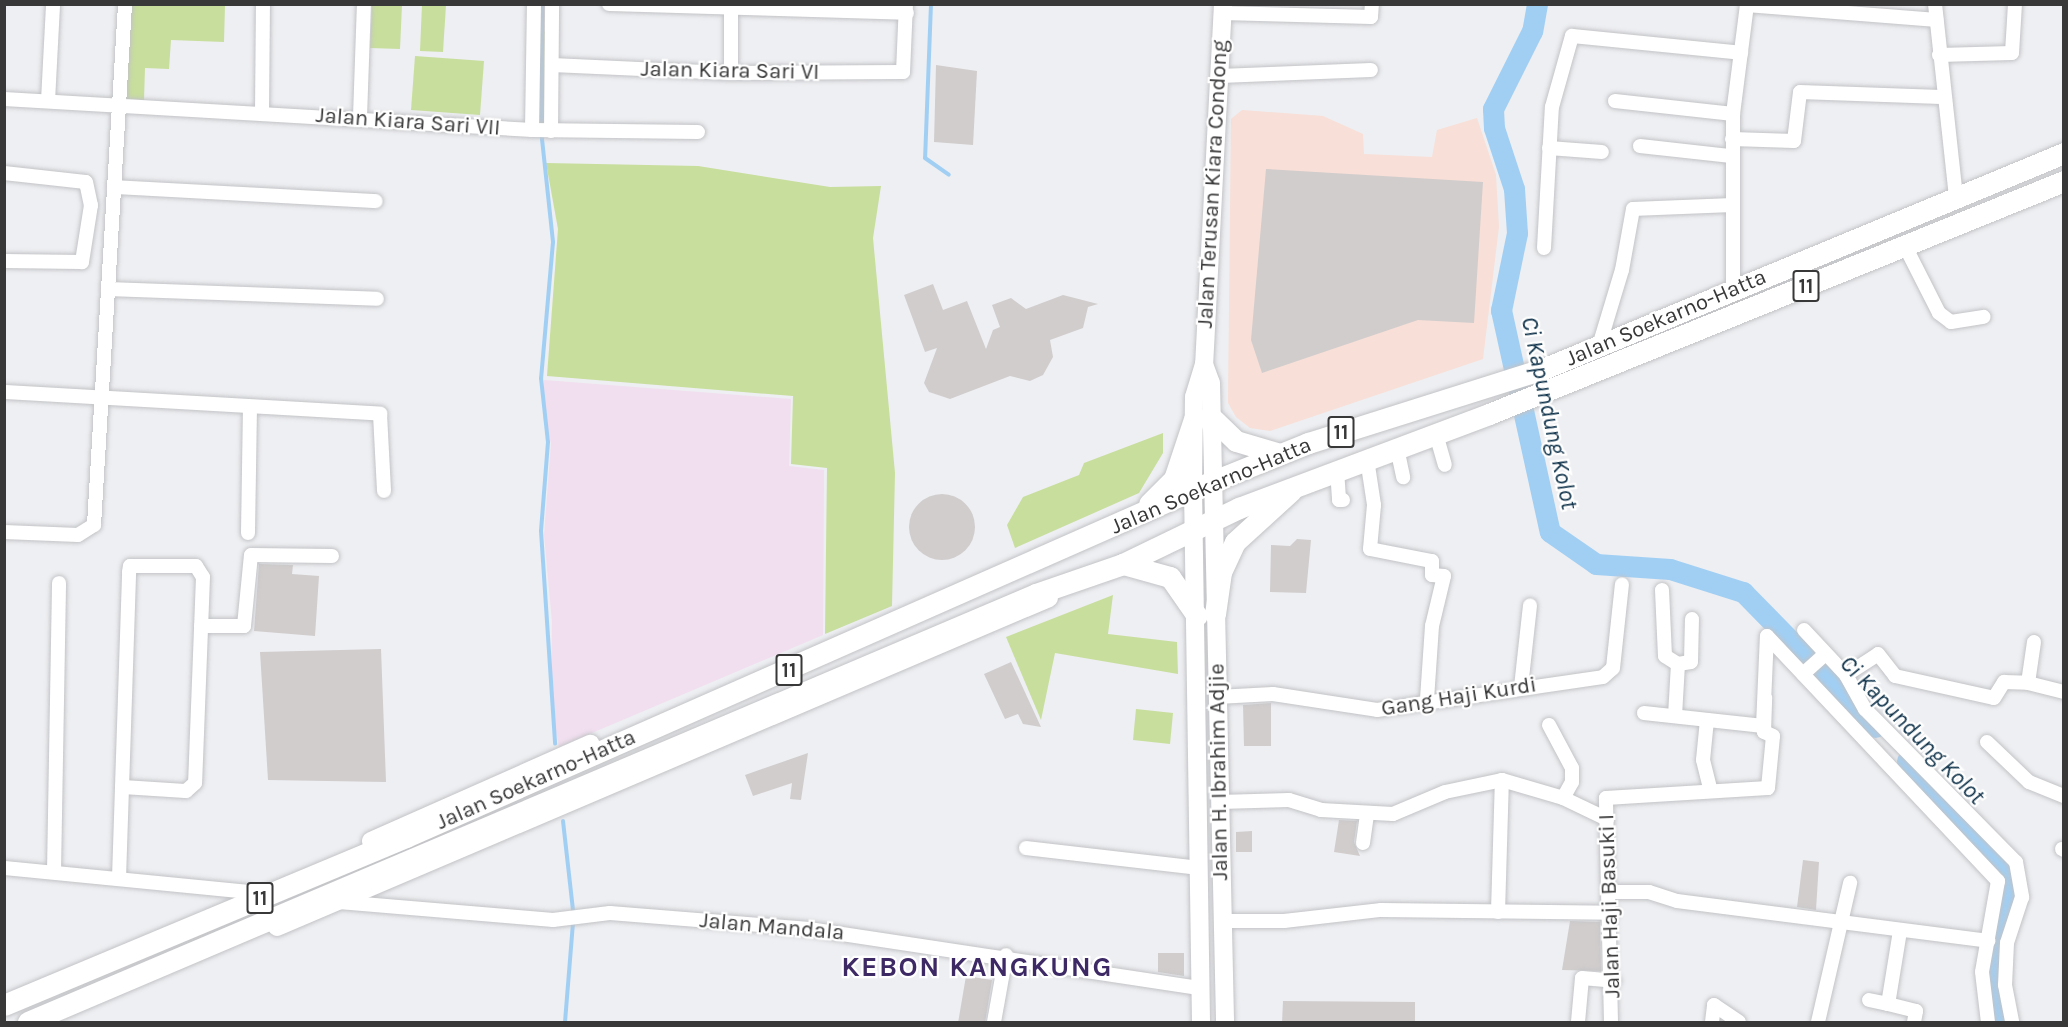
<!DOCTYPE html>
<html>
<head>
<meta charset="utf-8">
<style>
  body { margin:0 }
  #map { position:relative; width:2068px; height:1027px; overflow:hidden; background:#eeeff2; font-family:Karla,sans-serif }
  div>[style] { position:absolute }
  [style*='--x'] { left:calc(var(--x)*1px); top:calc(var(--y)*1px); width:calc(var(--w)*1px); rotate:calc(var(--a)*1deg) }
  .commercial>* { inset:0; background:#f8dfd7 }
  .education>* { inset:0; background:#f1dfef }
  .green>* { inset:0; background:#c8de9d }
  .stream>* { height:4px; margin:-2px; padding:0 2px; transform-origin:2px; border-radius:2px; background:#a1cff4 }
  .river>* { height:21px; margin:-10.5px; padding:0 10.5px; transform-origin:10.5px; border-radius:10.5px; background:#a1cff4 }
  .building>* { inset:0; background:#d1cdcd }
  .round { border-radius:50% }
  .roads { filter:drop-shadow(0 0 2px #c2c3c6) drop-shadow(0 0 2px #c2c3c6) }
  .minor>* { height:14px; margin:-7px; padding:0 7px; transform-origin:7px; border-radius:7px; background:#fff }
  .major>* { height:18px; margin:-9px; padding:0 9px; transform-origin:9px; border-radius:9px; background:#fff }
  .highway>* { height:21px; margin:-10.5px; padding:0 10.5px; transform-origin:10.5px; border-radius:10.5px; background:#fff }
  span { translate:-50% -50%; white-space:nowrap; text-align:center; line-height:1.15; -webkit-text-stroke:4.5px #fff; paint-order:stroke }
  .shield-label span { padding:2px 4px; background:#fff; border:2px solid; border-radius:4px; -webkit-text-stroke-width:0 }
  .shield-label { font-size:21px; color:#383839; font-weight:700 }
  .street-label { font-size:22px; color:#383839 }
  .water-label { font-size:24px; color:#0f324a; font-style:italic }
  .district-label { font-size:28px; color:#3d2a65; font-weight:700; letter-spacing:1.5px }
  .frame { position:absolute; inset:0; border:6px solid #383839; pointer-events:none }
</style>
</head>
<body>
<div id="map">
  <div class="commercial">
    <div style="clip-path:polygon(1242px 110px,1323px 116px,1363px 134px,1364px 154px,1432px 157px,1437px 130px,1477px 118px,1496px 175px,1499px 227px,1483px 359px,1270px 431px,1250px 428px,1236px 417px,1228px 403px,1231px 119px)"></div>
  </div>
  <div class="education">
    <div style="clip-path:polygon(544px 380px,791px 399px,789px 466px,824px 470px,823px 635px,559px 747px,551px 707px,552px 622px,544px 535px,551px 443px,543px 418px)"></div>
  </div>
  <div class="green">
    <div style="clip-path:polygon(130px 5px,225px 5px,224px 42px,171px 40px,169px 69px,145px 68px,144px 100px,126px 99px)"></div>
    <div style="clip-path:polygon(372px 5px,402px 5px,400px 49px,370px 48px)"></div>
    <div style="clip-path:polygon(422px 5px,446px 5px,443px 52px,420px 51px)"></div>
    <div style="clip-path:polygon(551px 31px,550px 125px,532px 123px,534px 32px)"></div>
    <div style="clip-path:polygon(415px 56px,484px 61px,480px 115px,411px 110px)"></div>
    <div style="clip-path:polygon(546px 163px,698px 166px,830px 187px,881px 186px,873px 238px,895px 473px,892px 606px,825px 634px,827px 468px,791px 464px,793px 396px,547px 376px,558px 229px)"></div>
    <div style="clip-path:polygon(1163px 433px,1163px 453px,1139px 493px,1015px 548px,1007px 525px,1023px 497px,1079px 475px,1084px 463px)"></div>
    <div style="clip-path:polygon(1113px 595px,1108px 634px,1177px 642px,1178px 674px,1055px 653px,1041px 720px,1006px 637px)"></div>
    <div style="clip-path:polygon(1136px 709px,1173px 713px,1170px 744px,1133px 740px)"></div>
  </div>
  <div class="stream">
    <div style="--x:542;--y:4;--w:135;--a:90"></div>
    <div style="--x:542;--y:139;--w:104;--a:83.9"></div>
    <div style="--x:553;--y:242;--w:137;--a:95"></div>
    <div style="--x:541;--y:378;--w:64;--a:83.8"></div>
    <div style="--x:548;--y:442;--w:89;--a:94.5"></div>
    <div style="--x:541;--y:531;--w:213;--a:86.2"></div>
    <div style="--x:931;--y:4;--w:154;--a:92.2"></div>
    <div style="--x:925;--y:158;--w:29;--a:35"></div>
    <div style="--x:563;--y:821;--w:90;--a:83.6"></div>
    <div style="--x:565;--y:1022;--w:99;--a:-85.4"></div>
  </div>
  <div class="river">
    <div style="--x:1537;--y:4;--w:27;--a:100"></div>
    <div style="--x:1532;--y:31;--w:87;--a:116.6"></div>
    <div style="--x:1493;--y:109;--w:19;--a:87"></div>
    <div style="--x:1494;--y:128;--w:64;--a:71.8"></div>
    <div style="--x:1514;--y:189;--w:44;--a:86.1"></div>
    <div style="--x:1517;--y:233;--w:79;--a:101.7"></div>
    <div style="--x:1501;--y:310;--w:227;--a:77.6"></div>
    <div style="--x:1550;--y:532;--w:56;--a:34.8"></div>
    <div style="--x:1596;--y:564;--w:74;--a:3.9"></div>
    <div style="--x:1670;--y:569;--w:77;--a:17.5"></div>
    <div style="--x:1743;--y:592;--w:189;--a:45.6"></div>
    <div style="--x:1907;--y:761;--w:150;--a:47.2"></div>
    <div style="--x:2009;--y:871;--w:19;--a:78"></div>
    <div style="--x:2013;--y:890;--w:79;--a:103.2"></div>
    <div style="--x:1995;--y:967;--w:56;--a:80.7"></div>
  </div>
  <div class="building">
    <div style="clip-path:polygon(936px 65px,977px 71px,973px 145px,934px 142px)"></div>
    <div style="clip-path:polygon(1266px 169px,1483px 182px,1474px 323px,1418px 320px,1262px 373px,1251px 340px)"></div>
    <div style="clip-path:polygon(933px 284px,943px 310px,967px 301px,986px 349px,993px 330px,1000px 327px,992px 305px,1011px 298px,1026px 309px,1063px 295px,1098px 304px,1088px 307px,1083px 328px,1050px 340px,1053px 357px,1043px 375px,1030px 381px,1010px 376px,950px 399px,929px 392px,924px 383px,937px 348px,925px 352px,904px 295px)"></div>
    <div class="round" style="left:909px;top:494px;width:66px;height:66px"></div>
    <div style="clip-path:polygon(1297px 539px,1311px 540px,1306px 593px,1270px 592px,1271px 545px,1290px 546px)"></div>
    <div style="clip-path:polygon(259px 564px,293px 565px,292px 574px,319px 576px,315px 636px,254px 631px)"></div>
    <div style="clip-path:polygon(381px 649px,386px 782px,268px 780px,260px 652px)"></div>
    <div style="clip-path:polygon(1011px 662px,1041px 727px,1023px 724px,1018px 714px,1005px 719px,984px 674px)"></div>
    <div style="clip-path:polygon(1271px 703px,1271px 746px,1244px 746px,1243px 705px)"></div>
    <div style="clip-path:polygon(808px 753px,801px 800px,790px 799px,792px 783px,753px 796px,745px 775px)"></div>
    <div style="clip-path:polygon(1339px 820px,1357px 821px,1354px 842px,1360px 856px,1334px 852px)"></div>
    <div style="clip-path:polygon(1252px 831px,1252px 852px,1236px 852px,1236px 832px)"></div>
    <div style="clip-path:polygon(1803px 860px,1819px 862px,1816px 910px,1797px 907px)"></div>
    <div style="clip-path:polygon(1570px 921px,1600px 922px,1601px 971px,1562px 970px)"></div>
    <div style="clip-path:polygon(1158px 953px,1184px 953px,1184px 976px,1158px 972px)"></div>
    <div style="clip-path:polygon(966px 976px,992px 980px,985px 1023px,958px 1023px)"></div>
    <div style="clip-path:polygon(1283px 1001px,1415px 1002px,1415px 1023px,1282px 1023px)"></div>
  </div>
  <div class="roads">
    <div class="minor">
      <div style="--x:609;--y:4;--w:298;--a:1.7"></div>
      <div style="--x:731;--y:4;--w:69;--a:90"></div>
      <div style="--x:1935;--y:4;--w:193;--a:83.8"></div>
      <div style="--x:1747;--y:5;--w:190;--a:4.5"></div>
      <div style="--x:1222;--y:13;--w:149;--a:1.5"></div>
      <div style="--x:1371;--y:17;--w:13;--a:-86"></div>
      <div style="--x:1939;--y:55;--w:73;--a:-1.6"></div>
      <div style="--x:2012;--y:53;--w:49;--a:-86.5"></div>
      <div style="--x:552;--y:65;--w:179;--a:2.6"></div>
      <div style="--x:731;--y:73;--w:172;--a:-0.3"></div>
      <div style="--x:903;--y:72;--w:68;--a:-87.5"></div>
      <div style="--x:1220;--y:76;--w:151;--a:-2.3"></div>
      <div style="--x:4;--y:99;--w:529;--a:3.36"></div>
      <div style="--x:532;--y:130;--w:166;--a:0.7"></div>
      <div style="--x:48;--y:101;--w:97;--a:-87"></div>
      <div style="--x:1615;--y:101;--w:119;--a:6.3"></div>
      <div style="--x:262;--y:114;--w:110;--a:-89.5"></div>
      <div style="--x:360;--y:117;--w:113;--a:-88"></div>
      <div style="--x:532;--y:130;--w:126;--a:-89.1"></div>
      <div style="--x:551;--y:131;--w:127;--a:-89.5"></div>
      <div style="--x:1732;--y:139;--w:62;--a:1.8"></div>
      <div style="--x:1794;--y:141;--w:49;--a:-83"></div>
      <div style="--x:1800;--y:92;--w:141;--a:2"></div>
      <div style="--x:1640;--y:146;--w:92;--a:6.3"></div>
      <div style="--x:1549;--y:148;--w:53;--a:4.3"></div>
      <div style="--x:4;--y:173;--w:82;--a:6.3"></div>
      <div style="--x:86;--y:182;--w:24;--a:78"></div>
      <div style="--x:91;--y:205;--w:58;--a:99"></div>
      <div style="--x:82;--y:262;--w:78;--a:-179.3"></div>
      <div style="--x:114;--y:187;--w:262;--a:3.1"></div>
      <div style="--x:1905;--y:246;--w:75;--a:63.1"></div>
      <div style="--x:1939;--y:313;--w:15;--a:37"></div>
      <div style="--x:1951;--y:322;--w:33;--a:-9"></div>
      <div style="--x:1544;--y:248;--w:141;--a:-86.8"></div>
      <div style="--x:1552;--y:107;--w:74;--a:-74.3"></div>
      <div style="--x:1572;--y:36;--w:170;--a:5.7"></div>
      <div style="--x:108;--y:289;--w:269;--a:2.1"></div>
      <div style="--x:1733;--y:290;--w:176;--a:-90"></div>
      <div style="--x:1733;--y:114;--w:111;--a:-82.7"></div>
      <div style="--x:1599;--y:346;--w:79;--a:-73.2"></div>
      <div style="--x:1622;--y:270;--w:62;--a:-79.8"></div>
      <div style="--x:1633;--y:209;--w:99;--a:-2.3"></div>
      <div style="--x:4;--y:392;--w:377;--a:3.3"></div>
      <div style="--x:380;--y:414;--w:77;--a:87"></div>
      <div style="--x:1436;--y:434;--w:32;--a:74"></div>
      <div style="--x:1397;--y:448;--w:30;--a:78"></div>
      <div style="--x:1367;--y:459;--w:47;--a:81.3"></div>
      <div style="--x:1374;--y:505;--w:44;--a:95.2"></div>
      <div style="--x:1370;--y:549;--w:63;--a:11"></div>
      <div style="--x:1432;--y:561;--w:14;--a:90"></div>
      <div style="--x:1432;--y:575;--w:12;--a:5"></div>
      <div style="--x:1444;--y:576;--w:51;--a:103.5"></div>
      <div style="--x:1432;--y:626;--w:74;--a:93.9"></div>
      <div style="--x:1337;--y:470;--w:30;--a:86"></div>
      <div style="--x:1339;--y:500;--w:4;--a:0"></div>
      <div style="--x:4;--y:532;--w:74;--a:2.3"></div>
      <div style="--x:78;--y:535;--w:19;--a:-32"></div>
      <div style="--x:94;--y:525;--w:522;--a:-86.59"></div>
      <div style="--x:248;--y:533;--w:126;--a:-89.1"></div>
      <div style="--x:1662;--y:590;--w:66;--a:87.4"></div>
      <div style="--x:1665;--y:656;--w:15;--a:32"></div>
      <div style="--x:201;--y:626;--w:43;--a:0"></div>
      <div style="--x:244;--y:626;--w:71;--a:-84.4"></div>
      <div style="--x:251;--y:555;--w:81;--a:0.7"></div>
      <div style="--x:1804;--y:630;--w:62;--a:47"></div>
      <div style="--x:1846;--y:675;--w:39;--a:61"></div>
      <div style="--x:1865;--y:709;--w:215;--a:45.4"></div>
      <div style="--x:2016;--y:862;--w:36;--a:80"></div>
      <div style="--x:2022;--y:897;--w:48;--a:108.1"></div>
      <div style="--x:2007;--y:943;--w:42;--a:92.7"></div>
      <div style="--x:2005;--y:985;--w:38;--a:79"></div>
      <div style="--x:1767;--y:636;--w:337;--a:46.7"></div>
      <div style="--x:1998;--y:881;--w:92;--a:100"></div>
      <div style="--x:1982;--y:972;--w:50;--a:83.2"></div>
      <div style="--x:2034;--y:642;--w:41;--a:98.3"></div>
      <div style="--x:2028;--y:683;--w:37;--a:14"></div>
      <div style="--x:1803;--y:674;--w:30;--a:-42"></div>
      <div style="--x:1846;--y:675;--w:38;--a:-33"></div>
      <div style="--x:1878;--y:654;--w:28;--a:52"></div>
      <div style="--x:1895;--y:676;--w:101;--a:12.5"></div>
      <div style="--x:1994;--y:698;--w:19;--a:-58"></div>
      <div style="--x:2004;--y:682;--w:24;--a:2"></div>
      <div style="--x:1521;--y:687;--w:82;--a:-83.7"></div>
      <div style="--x:1217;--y:697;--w:56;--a:-3.1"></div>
      <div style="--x:1273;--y:694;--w:105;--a:8.7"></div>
      <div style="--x:1377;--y:710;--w:228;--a:-8.3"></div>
      <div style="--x:1603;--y:677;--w:13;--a:-42"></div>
      <div style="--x:1613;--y:668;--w:84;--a:-83.9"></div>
      <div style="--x:1644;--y:713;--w:120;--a:6.2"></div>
      <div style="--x:1763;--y:726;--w:90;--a:-87.5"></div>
      <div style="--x:1675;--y:716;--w:52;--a:-86.7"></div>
      <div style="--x:1678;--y:664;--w:13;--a:-9"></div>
      <div style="--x:1691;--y:662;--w:43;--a:-88.7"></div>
      <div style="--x:1707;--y:720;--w:40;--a:95.7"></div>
      <div style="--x:1703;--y:760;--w:32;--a:76"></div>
      <div style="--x:1549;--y:725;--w:49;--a:61.9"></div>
      <div style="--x:1572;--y:768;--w:14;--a:90"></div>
      <div style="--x:1572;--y:782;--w:18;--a:119"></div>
      <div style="--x:1987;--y:742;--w:58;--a:43.6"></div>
      <div style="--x:2029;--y:782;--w:38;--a:22"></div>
      <div style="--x:1220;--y:802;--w:69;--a:-1.7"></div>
      <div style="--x:1289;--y:800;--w:34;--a:17"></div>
      <div style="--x:1321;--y:810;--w:72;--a:3.2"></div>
      <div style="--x:1393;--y:814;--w:56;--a:-22.9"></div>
      <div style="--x:1445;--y:792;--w:58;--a:-11.9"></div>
      <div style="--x:1502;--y:780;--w:64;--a:16.4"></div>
      <div style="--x:1563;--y:798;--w:49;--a:25.5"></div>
      <div style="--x:1363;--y:843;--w:30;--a:-82"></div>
      <div style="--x:1026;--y:848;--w:174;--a:6.6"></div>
      <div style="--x:2062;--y:849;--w:2;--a:27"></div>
      <div style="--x:4;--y:868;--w:247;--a:5.6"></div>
      <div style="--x:54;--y:872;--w:289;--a:-89"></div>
      <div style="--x:119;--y:878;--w:91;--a:-88.1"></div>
      <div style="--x:122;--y:787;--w:215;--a:-88.1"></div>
      <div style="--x:129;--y:572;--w:6;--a:-81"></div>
      <div style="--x:130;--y:566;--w:66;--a:0"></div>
      <div style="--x:196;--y:566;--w:13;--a:58"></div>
      <div style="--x:203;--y:577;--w:206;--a:92.2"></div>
      <div style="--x:195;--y:783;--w:12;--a:138"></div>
      <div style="--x:186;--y:791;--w:64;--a:-176.4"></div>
      <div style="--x:1612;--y:892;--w:37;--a:0"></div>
      <div style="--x:1649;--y:892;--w:29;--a:18"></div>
      <div style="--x:1677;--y:901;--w:314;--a:7.3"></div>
      <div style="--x:339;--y:902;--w:215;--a:4.8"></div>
      <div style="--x:553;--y:920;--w:57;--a:-7"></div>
      <div style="--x:610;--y:913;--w:200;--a:4.6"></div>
      <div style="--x:809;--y:929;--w:396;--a:8.6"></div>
      <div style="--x:1498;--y:912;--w:132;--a:-88.3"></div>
      <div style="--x:1222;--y:921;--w:62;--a:0"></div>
      <div style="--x:1284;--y:921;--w:98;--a:-6.5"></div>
      <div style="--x:1381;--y:910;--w:231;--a:0.7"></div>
      <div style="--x:1900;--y:931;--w:74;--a:99.3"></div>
      <div style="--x:1888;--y:1004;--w:29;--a:14"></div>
      <div style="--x:1916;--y:1011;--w:11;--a:100"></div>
      <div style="--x:1869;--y:1000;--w:19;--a:12"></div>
      <div style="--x:994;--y:1022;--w:68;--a:-79.8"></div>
      <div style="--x:1578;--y:1022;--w:44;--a:-84.8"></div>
      <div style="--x:1582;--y:978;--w:32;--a:5"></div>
      <div style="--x:1611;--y:1022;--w:224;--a:-91.3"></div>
      <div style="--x:1606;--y:798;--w:162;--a:-3.5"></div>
      <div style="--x:1768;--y:788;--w:52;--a:-84.5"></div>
      <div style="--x:1773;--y:736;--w:10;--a:-156"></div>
      <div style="--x:1764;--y:732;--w:34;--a:-88"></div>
      <div style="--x:1712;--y:1022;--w:17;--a:-83"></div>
      <div style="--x:1714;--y:1005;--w:30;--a:34"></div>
      <div style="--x:1818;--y:1022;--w:143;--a:-77"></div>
    </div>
    <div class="major">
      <div style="--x:1223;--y:4;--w:361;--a:93"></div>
      <div style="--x:1204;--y:364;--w:20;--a:70"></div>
      <div style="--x:1211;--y:383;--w:639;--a:88.74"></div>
      <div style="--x:371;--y:841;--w:240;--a:-23.9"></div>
      <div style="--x:277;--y:927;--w:839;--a:-23.08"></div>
      <div style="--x:1201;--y:1022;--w:532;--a:-90.86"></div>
      <div style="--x:1193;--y:490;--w:93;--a:-89.4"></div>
      <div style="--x:1194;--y:397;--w:34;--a:-73"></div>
    </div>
    <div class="highway">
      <div style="--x:1210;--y:416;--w:36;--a:44"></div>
      <div style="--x:1236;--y:441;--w:46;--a:16.5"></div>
      <div style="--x:1149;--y:504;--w:35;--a:-45"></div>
      <div style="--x:1174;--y:479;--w:63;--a:-71.6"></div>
      <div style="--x:1123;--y:564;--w:49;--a:15.5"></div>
      <div style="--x:1170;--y:577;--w:47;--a:55.3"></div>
      <div style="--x:1215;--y:614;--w:42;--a:-81.9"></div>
      <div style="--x:1221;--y:572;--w:33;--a:-65"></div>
      <div style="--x:1235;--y:542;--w:76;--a:-42.3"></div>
      <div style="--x:4;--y:1005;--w:436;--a:-22.7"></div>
      <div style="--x:406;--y:837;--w:880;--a:-23.8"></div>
      <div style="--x:1211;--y:482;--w:105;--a:-21.9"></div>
      <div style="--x:1308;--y:443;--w:246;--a:-17.5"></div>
      <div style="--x:1543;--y:369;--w:564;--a:-22.52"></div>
      <div style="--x:28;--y:1022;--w:1095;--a:-23.01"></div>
      <div style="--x:1036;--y:594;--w:92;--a:-19"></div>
      <div style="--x:1123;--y:564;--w:129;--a:-25.8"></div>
      <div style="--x:1239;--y:508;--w:267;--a:-20.6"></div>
      <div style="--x:1489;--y:414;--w:620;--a:-22.06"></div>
    </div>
  </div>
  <div class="shield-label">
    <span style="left:1806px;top:286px">11</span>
    <span style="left:1341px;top:432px">11</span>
    <span style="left:789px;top:670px">11</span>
    <span style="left:260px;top:898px">11</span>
  </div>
  <div class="street-label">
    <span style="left:730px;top:71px;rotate:1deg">Jalan Kiara Sari VI</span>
    <span style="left:408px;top:122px;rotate:4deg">Jalan Kiara Sari VII</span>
    <span style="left:1213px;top:184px;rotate:-87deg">Jalan Terusan Kiara Condong</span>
    <span style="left:1666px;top:318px;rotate:-23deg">Jalan Soekarno-Hatta</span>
    <span style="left:1211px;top:486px;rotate:-23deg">Jalan Soekarno-Hatta</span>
    <span style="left:1459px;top:697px;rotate:-9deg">Gang Haji Kurdi</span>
    <span style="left:1219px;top:772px;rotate:-91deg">Jalan H. Ibrahim Adjie</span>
    <span style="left:536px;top:780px;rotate:-24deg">Jalan Soekarno-Hatta</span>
    <span style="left:1610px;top:906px;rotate:-92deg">Jalan Haji Basuki I</span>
    <span style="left:772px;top:927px;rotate:5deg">Jalan Mandala</span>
  </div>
  <div class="water-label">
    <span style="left:1549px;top:413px;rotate:78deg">Ci Kapundung Kolot</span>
    <span style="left:1912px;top:730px;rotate:46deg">Ci Kapundung Kolot</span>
  </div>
  <div class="district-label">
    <span style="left:977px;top:967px">KEBON KANGKUNG</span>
  </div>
  <div class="frame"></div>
</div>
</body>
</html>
